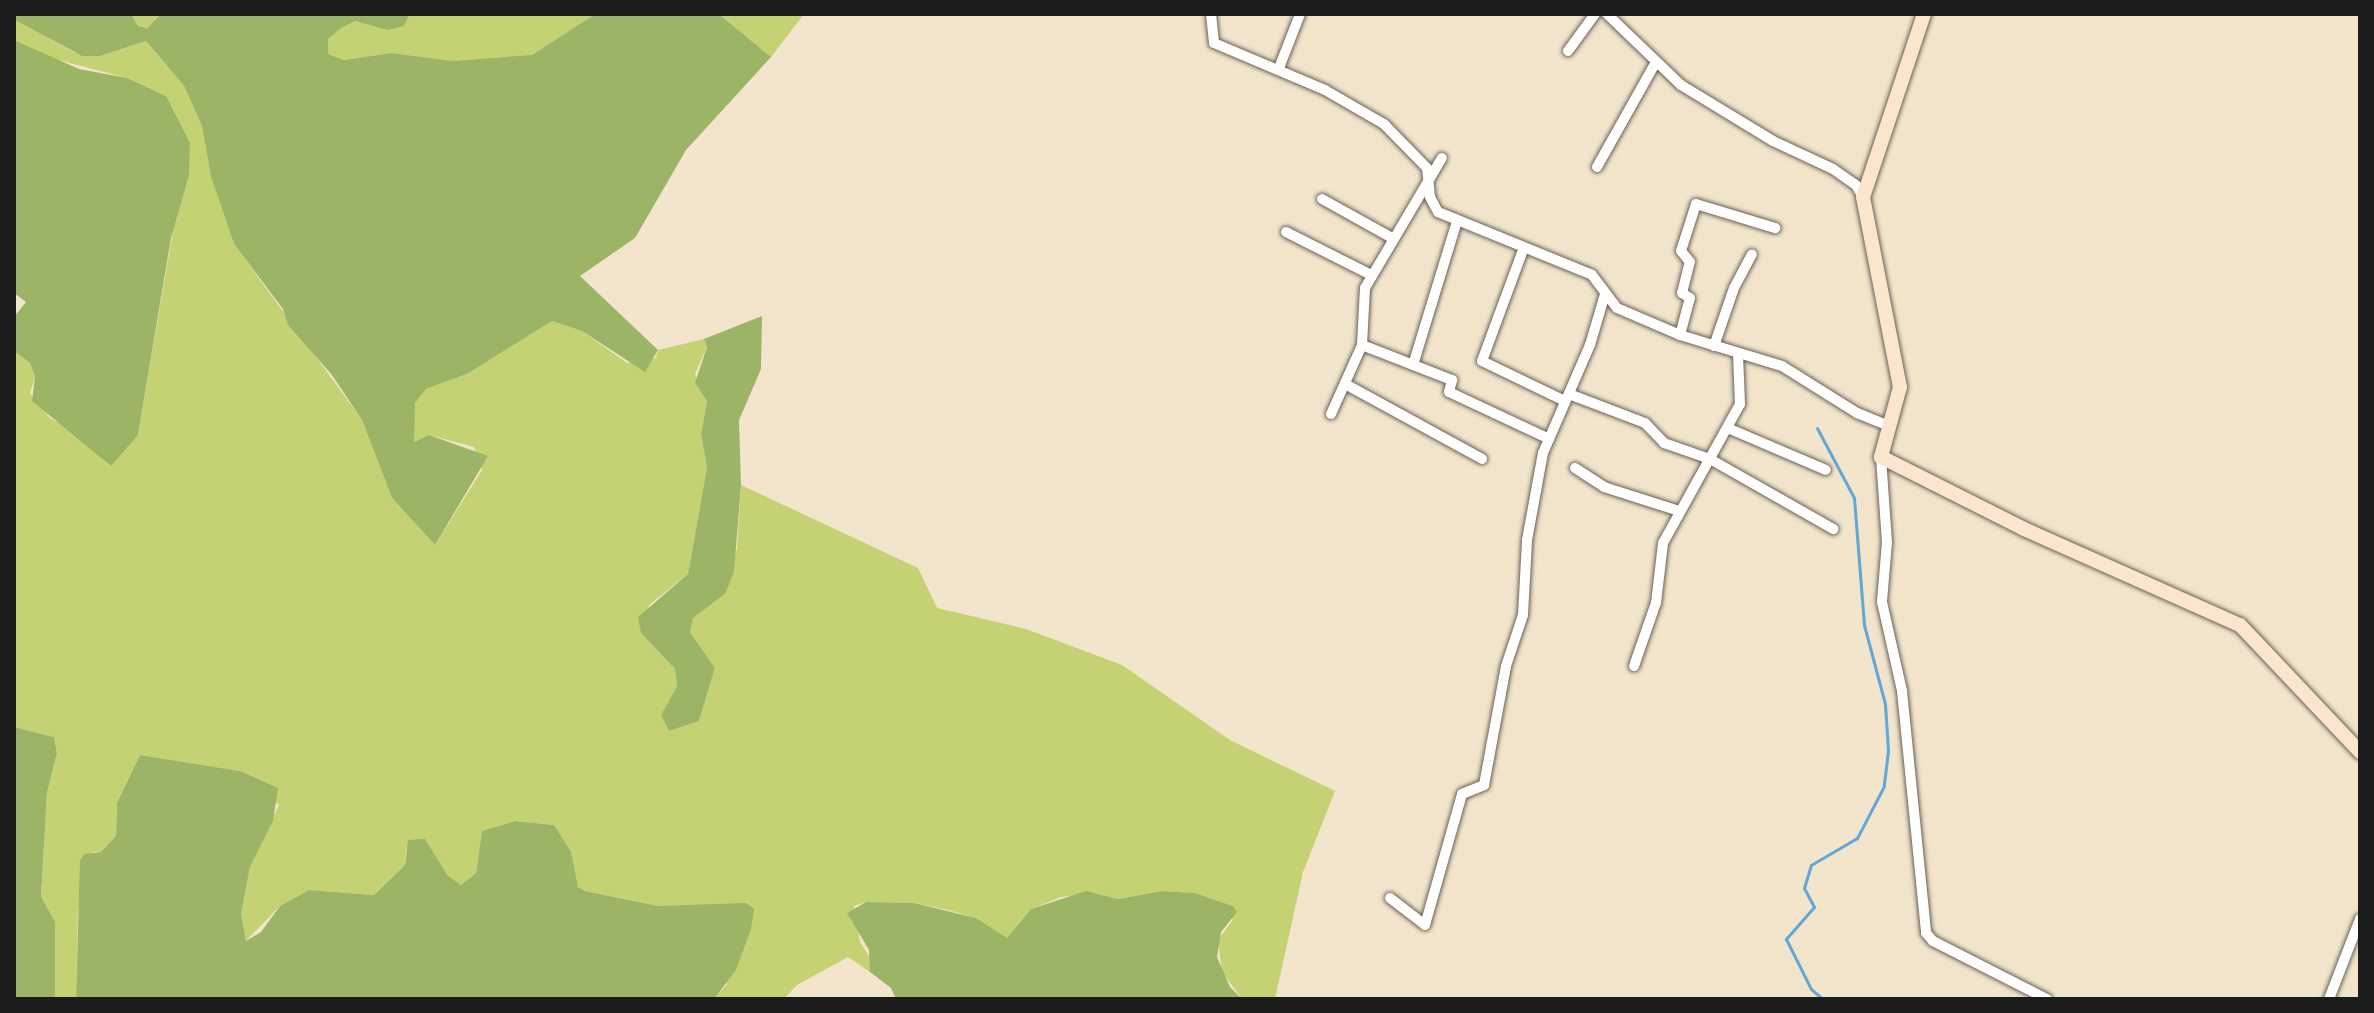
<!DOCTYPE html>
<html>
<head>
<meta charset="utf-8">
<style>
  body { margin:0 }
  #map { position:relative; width:2374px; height:1013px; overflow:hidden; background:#f3e5cb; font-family:Kalam,sans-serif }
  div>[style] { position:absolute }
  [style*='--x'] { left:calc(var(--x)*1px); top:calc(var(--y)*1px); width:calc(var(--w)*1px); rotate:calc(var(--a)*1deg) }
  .green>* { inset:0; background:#c5d273 }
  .forest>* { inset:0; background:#9cb465 }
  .stream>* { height:3px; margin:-1.5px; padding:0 1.5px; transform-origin:1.5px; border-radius:1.5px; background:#60a8d7 }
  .roads { filter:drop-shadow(0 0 2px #676259) drop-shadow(0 0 2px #676259) }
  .street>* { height:10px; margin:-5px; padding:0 5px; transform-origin:5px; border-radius:5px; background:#fff }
  .secondary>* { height:14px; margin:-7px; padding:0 7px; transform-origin:7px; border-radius:7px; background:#fbe5cf }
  span { translate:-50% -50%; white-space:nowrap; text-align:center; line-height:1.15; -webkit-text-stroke:6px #fdfcf7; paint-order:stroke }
  .frame { position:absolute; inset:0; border:16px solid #1c1c1c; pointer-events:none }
</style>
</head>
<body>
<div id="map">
  <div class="green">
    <div style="clip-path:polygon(131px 14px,161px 14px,147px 28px,138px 26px)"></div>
    <div style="clip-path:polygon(410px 14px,595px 14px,532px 55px,515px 59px,454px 61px,391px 53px,344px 60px,328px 54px,328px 39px,340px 28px,355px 21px,404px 26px)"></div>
    <div style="clip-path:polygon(719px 14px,804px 14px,771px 57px)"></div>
    <div style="clip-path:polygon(14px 19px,75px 53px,100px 56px,146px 41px,184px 86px,202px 126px,211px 177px,234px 244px,362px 420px,392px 498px,435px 545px,482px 470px,474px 447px,429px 435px,414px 442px,414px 404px,426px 389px,467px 374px,552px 321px,582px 331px,627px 363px,656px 358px,658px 350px,704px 339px,707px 347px,695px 374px,707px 401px,701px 434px,707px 467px,688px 574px,649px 605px,641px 633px,675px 669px,677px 686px,661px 715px,669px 731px,699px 721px,715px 668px,690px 632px,693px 618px,725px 594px,737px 548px,741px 485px,918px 568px,937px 608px,1026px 629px,1122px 665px,1230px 740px,1335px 791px,1303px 872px,1275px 999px,1242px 999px,1222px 972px,1218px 940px,1232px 921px,1233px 906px,1195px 893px,1162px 891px,1118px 899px,1094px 893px,1061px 897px,1031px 909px,1007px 939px,976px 918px,948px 910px,914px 903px,866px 902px,854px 906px,860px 942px,874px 964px,870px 972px,848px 957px,797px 985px,784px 999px,714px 999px,727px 984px,690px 907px,658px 906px,585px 891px,578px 887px,554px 825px,514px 821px,482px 831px,476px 873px,461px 885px,406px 848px,405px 865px,374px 895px,309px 890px,280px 906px,246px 941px,241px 914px,250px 867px,279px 805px,240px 771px,140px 755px,117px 803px,116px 836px,101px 852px,92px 852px,78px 911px,76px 999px,55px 999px,55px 930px,41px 897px,47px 793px,57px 753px,54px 737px,14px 727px,14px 351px,30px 363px,35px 377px,30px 393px,50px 418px,79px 435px,110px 466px,138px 435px,175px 219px,166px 96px,127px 78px,47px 57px,14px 40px)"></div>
  </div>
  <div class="forest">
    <div style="clip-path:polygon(14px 14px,131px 14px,138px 26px,147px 28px,161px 14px,410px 14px,404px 26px,388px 30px,355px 21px,341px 28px,328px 39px,328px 54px,344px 60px,391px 53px,454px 61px,532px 55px,595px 14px,719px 14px,771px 57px,686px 150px,635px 238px,580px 276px,658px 350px,645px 372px,582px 331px,552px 321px,467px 374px,426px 389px,415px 403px,414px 442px,429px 435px,488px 456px,435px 545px,392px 498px,362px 420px,332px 375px,288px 325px,283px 309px,234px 244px,211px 177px,202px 126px,184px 86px,146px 41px,100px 56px,82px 56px,15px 20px)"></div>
    <div style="clip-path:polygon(14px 40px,79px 69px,127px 78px,166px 96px,190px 143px,189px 175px,171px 238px,138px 435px,111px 466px,32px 401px,35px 377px,30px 363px,14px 351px,14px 317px,26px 302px,14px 293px)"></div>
    <div style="clip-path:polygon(762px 316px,761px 369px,739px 420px,741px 485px,734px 572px,725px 594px,693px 618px,690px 632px,715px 668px,699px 721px,669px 731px,661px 715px,677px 686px,675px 669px,641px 633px,638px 617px,688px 574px,707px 467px,701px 434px,707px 401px,695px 383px,707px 347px,704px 339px)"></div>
    <div style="clip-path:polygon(14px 727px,54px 737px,57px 753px,47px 793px,41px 897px,55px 922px,55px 999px,14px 999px)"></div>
    <div style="clip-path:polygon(140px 755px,240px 771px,278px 788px,273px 821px,250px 867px,241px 914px,246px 941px,261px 932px,280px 906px,309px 890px,374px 895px,405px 865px,408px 840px,425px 839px,447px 875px,461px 885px,476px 873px,482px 831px,515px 821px,554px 825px,571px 852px,578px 887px,585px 891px,658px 906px,746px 903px,754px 909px,751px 929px,736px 970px,714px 999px,76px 999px,80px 861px,84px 854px,101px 852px,116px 836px,117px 803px)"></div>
    <div style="clip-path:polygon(1086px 891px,1118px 899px,1162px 891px,1195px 893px,1233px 906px,1237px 912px,1221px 932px,1217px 957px,1230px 987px,1242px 999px,896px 999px,891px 988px,870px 972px,869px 950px,847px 913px,866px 902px,914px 903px,976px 918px,1007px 938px,1031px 909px)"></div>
  </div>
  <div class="stream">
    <div style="--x:1817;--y:428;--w:79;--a:62.1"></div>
    <div style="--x:1854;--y:498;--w:127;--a:85.5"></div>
    <div style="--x:1864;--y:625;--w:82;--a:75.1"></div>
    <div style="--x:1885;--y:704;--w:47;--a:86.3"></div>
    <div style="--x:1888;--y:751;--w:35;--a:97"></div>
    <div style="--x:1884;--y:786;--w:59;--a:117.4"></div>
    <div style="--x:1857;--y:838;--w:53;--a:149.6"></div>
    <div style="--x:1811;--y:865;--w:24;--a:107"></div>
    <div style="--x:1804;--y:888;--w:21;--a:62"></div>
    <div style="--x:1814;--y:907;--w:43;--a:131.2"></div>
    <div style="--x:1786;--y:939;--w:56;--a:63.4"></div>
    <div style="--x:1811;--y:989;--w:16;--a:40"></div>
  </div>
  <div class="roads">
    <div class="street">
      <div style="--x:1211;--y:14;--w:29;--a:84"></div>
      <div style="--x:1214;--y:43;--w:121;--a:22.9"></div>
      <div style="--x:1325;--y:90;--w:68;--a:30"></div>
      <div style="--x:1384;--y:124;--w:62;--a:45.7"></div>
      <div style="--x:1427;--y:168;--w:29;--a:84"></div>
      <div style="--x:1430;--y:197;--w:17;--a:62"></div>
      <div style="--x:1438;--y:212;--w:166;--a:22.2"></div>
      <div style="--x:1592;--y:275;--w:41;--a:52.9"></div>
      <div style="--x:1617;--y:308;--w:69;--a:23.2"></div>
      <div style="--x:1680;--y:335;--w:107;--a:16.9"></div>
      <div style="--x:1782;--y:366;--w:89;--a:32.1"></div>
      <div style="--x:1857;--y:413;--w:35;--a:22"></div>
      <div style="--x:1607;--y:14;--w:103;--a:43.8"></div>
      <div style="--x:1681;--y:85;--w:108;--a:31.3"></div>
      <div style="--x:1773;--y:141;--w:66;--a:25"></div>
      <div style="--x:1833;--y:169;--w:28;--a:35"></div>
      <div style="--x:1856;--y:185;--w:14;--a:60"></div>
      <div style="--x:1568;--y:51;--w:46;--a:-53.9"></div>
      <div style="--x:1279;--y:68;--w:58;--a:-68.7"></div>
      <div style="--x:1597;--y:167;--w:120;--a:-60.7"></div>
      <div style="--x:1322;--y:199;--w:80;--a:29.1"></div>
      <div style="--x:1286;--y:232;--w:95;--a:26.8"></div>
      <div style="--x:1523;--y:250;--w:118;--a:110.3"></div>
      <div style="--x:1482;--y:361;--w:92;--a:25.7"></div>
      <div style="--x:1680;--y:335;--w:38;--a:-75"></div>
      <div style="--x:1690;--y:298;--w:9;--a:-148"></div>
      <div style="--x:1682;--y:293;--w:32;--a:-76"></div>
      <div style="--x:1690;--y:262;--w:14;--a:-129"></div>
      <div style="--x:1681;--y:251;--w:49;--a:-72.3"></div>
      <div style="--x:1696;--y:204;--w:83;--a:16.9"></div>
      <div style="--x:1362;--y:345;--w:97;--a:21.3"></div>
      <div style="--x:1452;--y:380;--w:12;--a:104"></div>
      <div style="--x:1449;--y:392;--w:108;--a:25.1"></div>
      <div style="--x:1714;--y:346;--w:61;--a:-71"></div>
      <div style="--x:1734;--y:288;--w:38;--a:-62"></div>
      <div style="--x:1413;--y:365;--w:151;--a:-73"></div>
      <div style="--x:1347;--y:385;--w:154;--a:28.7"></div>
      <div style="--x:1569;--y:394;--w:81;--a:20.9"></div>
      <div style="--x:1645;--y:423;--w:28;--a:46"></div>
      <div style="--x:1664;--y:443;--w:49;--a:19.2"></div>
      <div style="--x:1710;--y:459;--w:142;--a:29.6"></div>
      <div style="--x:1331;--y:414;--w:76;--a:-65.8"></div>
      <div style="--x:1362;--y:345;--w:57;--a:-87"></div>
      <div style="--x:1365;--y:288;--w:151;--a:-59.4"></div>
      <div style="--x:1730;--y:429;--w:104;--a:23.1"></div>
      <div style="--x:1881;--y:457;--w:85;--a:86"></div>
      <div style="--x:1887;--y:542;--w:60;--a:94.8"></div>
      <div style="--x:1882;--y:602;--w:91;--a:77.3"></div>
      <div style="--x:1902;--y:691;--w:243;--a:84.3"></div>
      <div style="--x:1926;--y:933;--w:11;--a:49"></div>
      <div style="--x:1933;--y:941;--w:128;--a:27"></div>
      <div style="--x:1575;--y:468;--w:35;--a:33"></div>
      <div style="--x:1604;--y:487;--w:79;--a:17.7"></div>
      <div style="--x:1634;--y:666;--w:67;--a:-70.8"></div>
      <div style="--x:1656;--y:603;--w:60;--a:-83.3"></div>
      <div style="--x:1663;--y:543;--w:159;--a:-61"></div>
      <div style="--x:1740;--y:404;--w:49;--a:-92.3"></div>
      <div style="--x:1390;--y:898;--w:44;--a:37.6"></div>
      <div style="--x:1425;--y:925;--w:136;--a:-74.2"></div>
      <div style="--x:1462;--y:794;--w:24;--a:-22"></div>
      <div style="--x:1484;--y:785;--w:121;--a:-79.5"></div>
      <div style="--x:1506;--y:666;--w:54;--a:-71.6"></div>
      <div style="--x:1523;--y:615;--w:75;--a:-86.9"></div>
      <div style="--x:1527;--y:540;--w:88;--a:-79.6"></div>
      <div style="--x:1543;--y:453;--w:118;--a:-66.5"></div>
      <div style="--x:1590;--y:345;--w:53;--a:-73.6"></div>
      <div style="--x:2329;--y:999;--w:86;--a:-68.8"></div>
    </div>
    <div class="secondary">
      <div style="--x:1924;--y:14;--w:193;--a:108.4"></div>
      <div style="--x:1863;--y:197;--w:194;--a:79"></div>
      <div style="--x:1900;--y:387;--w:73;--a:105.2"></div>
      <div style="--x:1881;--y:457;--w:160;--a:26.7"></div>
      <div style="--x:2024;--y:529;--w:236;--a:24"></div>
      <div style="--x:2240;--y:625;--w:175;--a:46.6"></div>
    </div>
  </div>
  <div class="frame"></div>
</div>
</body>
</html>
